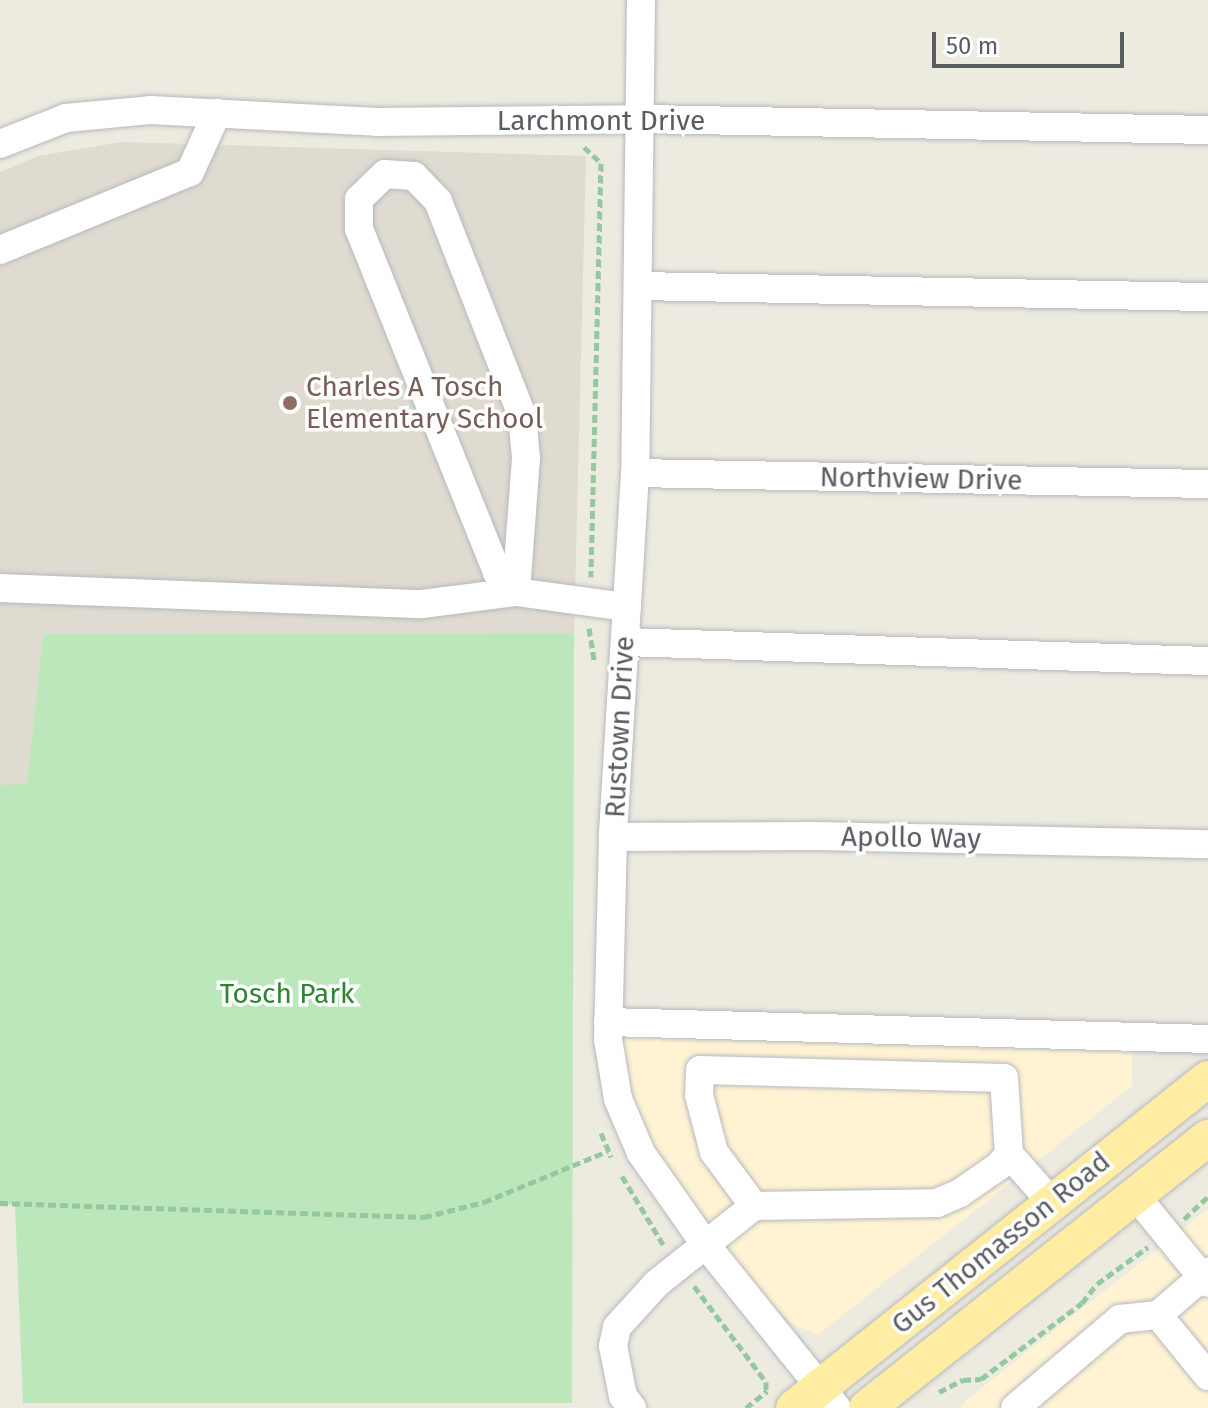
<!DOCTYPE html>
<html>
<head>
<meta charset="utf-8">
<style>
  body { margin:0 }
  #map { position:relative; width:1208px; height:1408px; overflow:hidden; background:#edeae0; font-family:"Fira Sans",sans-serif }
  div>[style] { position:absolute }
  [style*='--x'] { left:calc(var(--x)*1px); top:calc(var(--y)*1px); width:calc(var(--w)*1px); rotate:calc(var(--a)*1deg) }
  .commercial>* { inset:0; background:#fff3d3 }
  .education>* { inset:0; background:#dfdbd1 }
  .green>* { inset:0; background:#bbe7ba }
  .path>* { height:5px; margin-top:-2.5px; transform-origin:0; background:repeating-linear-gradient(90deg,#93c8a0 0 8px,transparent 0 12px) }
  .roads { filter:drop-shadow(0 0 2px #b6b9be) drop-shadow(0 0 2px #b6b9be) }
  .minor>* { height:28px; margin:-14px; padding:0 14px; transform-origin:14px; border-radius:14px; background:#fff }
  .major>* { height:36px; margin:-18px; padding:0 18px; transform-origin:18px; border-radius:18px; background:#ffeda3 }
  .dots>* { width:22px; height:22px; translate:-50% -50%; box-sizing:border-box; border:4px solid #fff; border-radius:50% }
  span { translate:-50% -50%; white-space:nowrap; text-align:center; line-height:1.15; -webkit-text-stroke:7px #fff; paint-order:stroke }
  .street-label { font-size:28px; color:#595d62 }
  .education-label { font-size:28px; color:#785e54 }
  .left { translate:0 -50%; text-align:left }
  .park-label { font-size:28px; color:#2e842f }
  .scale { position:absolute; left:932px; top:32px; width:192px; height:36px; box-sizing:border-box; border:4px solid #595d62; border-top:0; padding-left:10px; font-size:24px; line-height:28px; white-space:nowrap; color:#595d62; -webkit-text-stroke:6px #fff; paint-order:stroke }
</style>
</head>
<body>
<div id="map">
  <div class="commercial">
    <div style="clip-path:polygon(622px 1036px,1132px 1051px,1132px 1086px,818px 1335px,794px 1325px,739px 1274px,635px 1125px)"></div>
    <div style="clip-path:polygon(1208px 1209px,1208px 1408px,960px 1408px,966px 1400px)"></div>
  </div>
  <div class="education">
    <div style="clip-path:polygon(122px 142px,586px 156px,574px 633px,43px 634px,27px 785px,0 785px,0 172px,38px 156px)"></div>
  </div>
  <div class="green">
    <div style="clip-path:polygon(574px 633px,572px 1403px,23px 1403px,15px 1205px,0 1204px,0 785px,27px 784px,43px 634px)"></div>
  </div>
  <div class="path">
    <div style="--x:584;--y:147;--w:23;--a:43"></div>
    <div style="--x:601;--y:163;--w:414;--a:91.4"></div>
    <div style="--x:589;--y:628;--w:33;--a:81"></div>
    <div style="--x:601;--y:1133;--w:26;--a:67"></div>
    <div style="--x:622;--y:1176;--w:82;--a:59"></div>
    <div style="--x:0;--y:1203;--w:424;--a:1.9"></div>
    <div style="--x:424;--y:1217;--w:62;--a:-14"></div>
    <div style="--x:484;--y:1202;--w:134;--a:-22.4"></div>
    <div style="--x:1184;--y:1219;--w:33;--a:-43"></div>
    <div style="--x:694;--y:1286;--w:120;--a:53.1"></div>
    <div style="--x:766;--y:1382;--w:10;--a:90"></div>
    <div style="--x:939;--y:1392;--w:27;--a:-27"></div>
    <div style="--x:963;--y:1380;--w:18;--a:-3"></div>
    <div style="--x:981;--y:1379;--w:126;--a:-37"></div>
    <div style="--x:1082;--y:1303;--w:24;--a:-52"></div>
    <div style="--x:1097;--y:1284;--w:63;--a:-36"></div>
    <div style="--x:746;--y:1408;--w:27;--a:-39"></div>
  </div>
  <div class="roads">
    <div class="minor">
      <div style="--x:641;--y:0;--w:473;--a:90.7"></div>
      <div style="--x:635;--y:473;--w:365;--a:93.5"></div>
      <div style="--x:613;--y:837;--w:202;--a:91.4"></div>
      <div style="--x:608;--y:1039;--w:61;--a:80.5"></div>
      <div style="--x:618;--y:1099;--w:59;--a:66.9"></div>
      <div style="--x:641;--y:1153;--w:111;--a:54.9"></div>
      <div style="--x:705;--y:1244;--w:211;--a:51.2"></div>
      <div style="--x:0;--y:144;--w:71;--a:-21.5"></div>
      <div style="--x:66;--y:118;--w:84;--a:-5.4"></div>
      <div style="--x:150;--y:110;--w:227;--a:3"></div>
      <div style="--x:377;--y:122;--w:265;--a:-0.6"></div>
      <div style="--x:642;--y:119;--w:566;--a:1.11"></div>
      <div style="--x:385;--y:174;--w:29;--a:4"></div>
      <div style="--x:414;--y:176;--w:35;--a:46"></div>
      <div style="--x:438;--y:201;--w:230;--a:68.6"></div>
      <div style="--x:522;--y:415;--w:43;--a:84.7"></div>
      <div style="--x:526;--y:458;--w:134;--a:94.3"></div>
      <div style="--x:516;--y:592;--w:28;--a:-134"></div>
      <div style="--x:497;--y:572;--w:370;--a:-111.9"></div>
      <div style="--x:359;--y:229;--w:30;--a:-90"></div>
      <div style="--x:359;--y:199;--w:36;--a:-44"></div>
      <div style="--x:0;--y:250;--w:205;--a:-22.3"></div>
      <div style="--x:190;--y:172;--w:65;--a:-65.4"></div>
      <div style="--x:638;--y:286;--w:570;--a:1.11"></div>
      <div style="--x:635;--y:473;--w:573;--a:1.1"></div>
      <div style="--x:0;--y:588;--w:422;--a:2.2"></div>
      <div style="--x:422;--y:604;--w:95;--a:-7.3"></div>
      <div style="--x:516;--y:592;--w:112;--a:7.7"></div>
      <div style="--x:625;--y:642;--w:583;--a:1.87"></div>
      <div style="--x:613;--y:837;--w:203;--a:-0.3"></div>
      <div style="--x:816;--y:836;--w:392;--a:1.2"></div>
      <div style="--x:608;--y:1022;--w:600;--a:1.62"></div>
      <div style="--x:1009;--y:1154;--w:65;--a:48.7"></div>
      <div style="--x:1135;--y:1195;--w:106;--a:50.7"></div>
      <div style="--x:1202;--y:1277;--w:8;--a:-40"></div>
      <div style="--x:1158;--y:1315;--w:79;--a:50.7"></div>
      <div style="--x:632;--y:1408;--w:15;--a:-127"></div>
      <div style="--x:623;--y:1396;--w:51;--a:-101.3"></div>
      <div style="--x:613;--y:1346;--w:19;--a:-78"></div>
      <div style="--x:617;--y:1327;--w:59;--a:-47.7"></div>
      <div style="--x:657;--y:1283;--w:124;--a:-38.4"></div>
      <div style="--x:754;--y:1206;--w:183;--a:-0.9"></div>
      <div style="--x:937;--y:1203;--w:25;--a:-23"></div>
      <div style="--x:960;--y:1193;--w:47;--a:-34.7"></div>
      <div style="--x:999;--y:1166;--w:16;--a:-50"></div>
      <div style="--x:1009;--y:1154;--w:76;--a:-93.8"></div>
      <div style="--x:1004;--y:1078;--w:304;--a:-178.5"></div>
      <div style="--x:700;--y:1070;--w:25;--a:92"></div>
      <div style="--x:699;--y:1095;--w:59;--a:75.3"></div>
      <div style="--x:714;--y:1152;--w:67;--a:53.5"></div>
      <div style="--x:1015;--y:1408;--w:138;--a:-40.3"></div>
      <div style="--x:1120;--y:1319;--w:38;--a:-6"></div>
      <div style="--x:1158;--y:1315;--w:58;--a:-40.8"></div>
      <div style="--x:1202;--y:1277;--w:8;--a:45"></div>
    </div>
    <div class="major">
      <div style="--x:794;--y:1408;--w:529;--a:-38.47"></div>
      <div style="--x:867;--y:1408;--w:435;--a:-38.4"></div>
    </div>
  </div>
  <div class="dots">
    <div style="left:290px;top:403px;background:#8d6e63"></div>
  </div>
  <div class="street-label">
    <span style="left:601px;top:121px">Larchmont Drive</span>
    <span style="left:921px;top:479px;rotate:1deg">Northview Drive</span>
    <span style="left:620px;top:727px;rotate:-87deg">Rustown Drive</span>
    <span style="left:911px;top:838px;rotate:1deg">Apollo Way</span>
    <span style="left:1001px;top:1243px;rotate:-39deg">Gus Thomasson Road</span>
  </div>
  <div class="education-label">
    <span class="left" style="left:306px;top:403px">Charles A Tosch<br>Elementary School</span>
  </div>
  <div class="park-label">
    <span style="left:287px;top:994px">Tosch Park</span>
  </div>
  <div class="scale">50 m</div>
</div>
</body>
</html>
